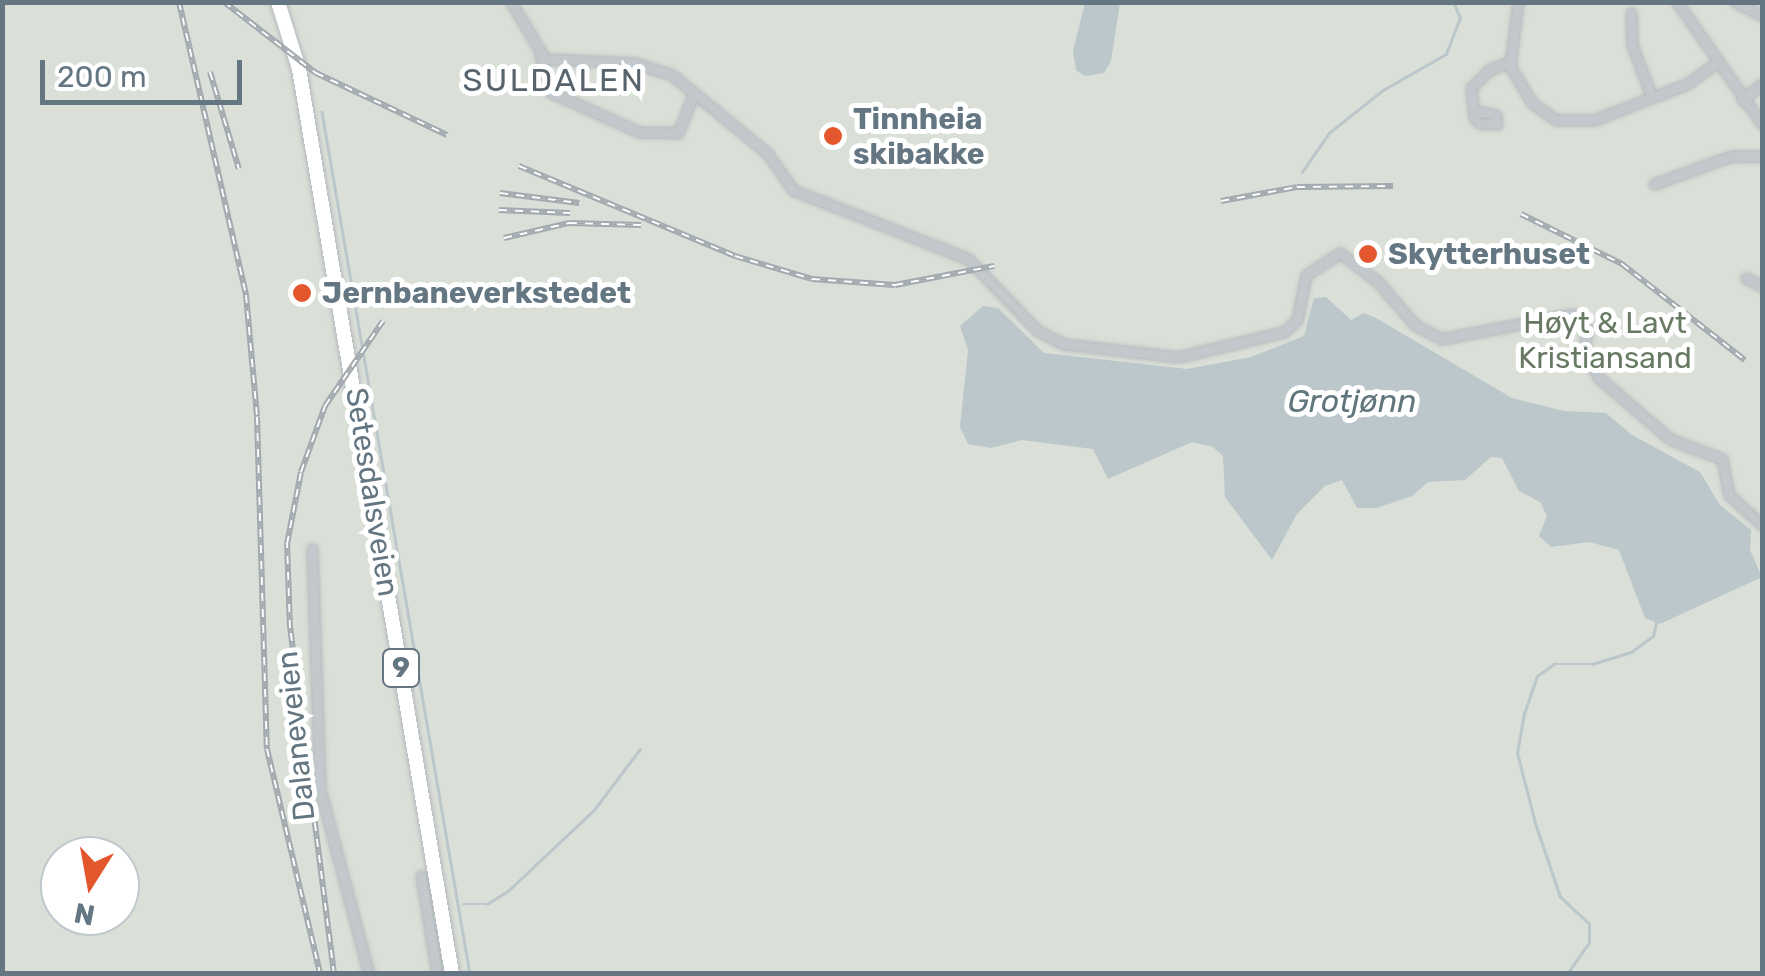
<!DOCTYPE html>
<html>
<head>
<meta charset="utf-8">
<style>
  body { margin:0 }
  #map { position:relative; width:1765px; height:976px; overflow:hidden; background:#fafaf8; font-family:Rubik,sans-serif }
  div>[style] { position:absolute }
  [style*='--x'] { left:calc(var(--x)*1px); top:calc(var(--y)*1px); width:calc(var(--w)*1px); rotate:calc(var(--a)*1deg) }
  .green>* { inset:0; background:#dadfd7 }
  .water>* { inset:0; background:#bbc7cb }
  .stream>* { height:2.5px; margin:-1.25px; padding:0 1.25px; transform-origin:1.25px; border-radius:1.25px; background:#bbc7cb }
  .roads { filter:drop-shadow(0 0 2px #b4b9bd) drop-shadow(0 0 2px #b4b9bd) }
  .minor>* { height:9px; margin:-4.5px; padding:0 4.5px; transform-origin:4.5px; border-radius:4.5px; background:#c3c8cc }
  .highway>* { height:14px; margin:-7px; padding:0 7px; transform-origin:7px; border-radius:7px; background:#fff }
  .rail>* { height:6px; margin-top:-3px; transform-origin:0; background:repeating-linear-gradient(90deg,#fff 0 8px,#a2aab0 0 16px); box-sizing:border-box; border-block:2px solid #a2aab0 }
  .dots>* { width:28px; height:28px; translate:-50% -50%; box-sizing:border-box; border:5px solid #fff; border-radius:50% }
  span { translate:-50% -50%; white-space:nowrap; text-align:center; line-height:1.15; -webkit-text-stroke:10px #fff; paint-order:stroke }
  .shield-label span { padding:2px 8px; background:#fff; border:2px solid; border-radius:8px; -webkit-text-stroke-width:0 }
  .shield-label { font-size:28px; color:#657683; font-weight:700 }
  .poi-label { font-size:30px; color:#657683; font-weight:700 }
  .left { translate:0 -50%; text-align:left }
  .park-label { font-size:30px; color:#687a64 }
  .street-label { font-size:30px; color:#657683 }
  .neighbourhood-label { font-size:32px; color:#57646e; letter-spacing:2.5px }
  .water-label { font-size:32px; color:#60757c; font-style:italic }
  .frame { position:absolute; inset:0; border:5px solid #657683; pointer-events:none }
  .north { position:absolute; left:40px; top:836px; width:100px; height:100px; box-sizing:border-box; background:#fff; border:2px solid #c1c8cd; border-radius:50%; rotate:191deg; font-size:28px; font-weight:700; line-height:40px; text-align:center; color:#657683 }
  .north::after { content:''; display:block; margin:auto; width:35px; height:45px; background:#e4572e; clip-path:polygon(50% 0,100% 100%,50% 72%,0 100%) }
  .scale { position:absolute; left:40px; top:60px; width:202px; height:45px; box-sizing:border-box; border:5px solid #657683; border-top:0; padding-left:12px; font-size:30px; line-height:35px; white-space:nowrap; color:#657683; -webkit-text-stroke:8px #fff; paint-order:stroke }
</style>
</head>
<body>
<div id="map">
  <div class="green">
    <div style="clip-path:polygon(evenodd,2px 3px,1762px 3px,1762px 973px,3px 973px,2px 3px,60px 856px,120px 856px,120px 916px,60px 916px,60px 856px)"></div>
  </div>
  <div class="water">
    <div style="clip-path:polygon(1085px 3px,1120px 3px,1111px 61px,1104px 73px,1085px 76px,1076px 70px,1073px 51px)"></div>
    <div style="clip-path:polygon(1326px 297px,1351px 320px,1364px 313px,1376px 318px,1512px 398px,1564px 411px,1606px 413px,1632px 435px,1700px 472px,1720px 505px,1751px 530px,1750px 550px,1762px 577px,1660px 624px,1645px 618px,1619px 550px,1589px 542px,1551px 547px,1539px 536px,1547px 516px,1540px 502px,1519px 491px,1502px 458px,1491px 457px,1465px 480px,1428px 482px,1412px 496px,1377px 508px,1357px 508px,1342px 480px,1325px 486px,1297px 514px,1272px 560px,1225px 497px,1223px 456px,1213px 447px,1192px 442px,1108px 479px,1093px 449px,1022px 440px,991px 448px,968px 444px,960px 427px,968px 350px,960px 326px,983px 306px,998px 308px,1044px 353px,1187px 369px,1251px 357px,1304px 336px,1314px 298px)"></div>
  </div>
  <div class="stream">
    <div style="--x:322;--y:112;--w:875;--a:80.26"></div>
    <div style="--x:1302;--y:172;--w:47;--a:-55.3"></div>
    <div style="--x:1329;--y:133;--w:69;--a:-38.5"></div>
    <div style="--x:1383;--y:90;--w:73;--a:-29.7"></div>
    <div style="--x:1446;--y:54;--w:39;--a:-69"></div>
    <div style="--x:1460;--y:18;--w:17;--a:-114"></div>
    <div style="--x:463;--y:904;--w:24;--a:0"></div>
    <div style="--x:487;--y:904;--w:25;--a:-32"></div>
    <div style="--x:508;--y:891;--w:118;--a:-43.3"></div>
    <div style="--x:594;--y:810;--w:76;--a:-53"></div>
    <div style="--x:1567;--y:974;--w:38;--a:-55"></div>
    <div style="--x:1589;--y:943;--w:19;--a:-90"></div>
    <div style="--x:1589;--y:924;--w:40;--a:-137"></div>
    <div style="--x:1560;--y:897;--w:78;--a:-108.7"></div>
    <div style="--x:1535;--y:823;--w:72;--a:-104.4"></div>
    <div style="--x:1517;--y:753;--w:40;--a:-80"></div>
    <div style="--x:1524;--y:714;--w:40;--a:-71.1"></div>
    <div style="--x:1537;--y:676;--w:21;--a:-35"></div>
    <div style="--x:1554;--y:664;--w:38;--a:0"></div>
    <div style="--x:1592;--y:664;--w:41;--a:-17.1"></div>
    <div style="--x:1631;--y:652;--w:27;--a:-36"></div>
    <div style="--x:1653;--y:636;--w:13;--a:-77"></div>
  </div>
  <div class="roads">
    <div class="minor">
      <div style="--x:511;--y:2;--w:66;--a:59.2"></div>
      <div style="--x:545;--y:59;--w:90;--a:2.5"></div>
      <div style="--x:635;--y:63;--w:39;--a:18"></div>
      <div style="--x:672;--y:75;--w:123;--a:39.4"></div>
      <div style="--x:767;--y:153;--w:45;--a:54.9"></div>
      <div style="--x:793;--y:190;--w:188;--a:21.5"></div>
      <div style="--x:968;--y:259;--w:100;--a:45.8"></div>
      <div style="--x:1038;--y:331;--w:29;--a:27"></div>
      <div style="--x:1064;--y:344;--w:115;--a:6.5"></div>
      <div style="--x:1178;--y:357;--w:109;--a:-13.3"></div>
      <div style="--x:1284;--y:332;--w:18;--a:-43"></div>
      <div style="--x:1297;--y:320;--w:46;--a:-78.7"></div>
      <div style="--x:1306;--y:275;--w:40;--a:-32.9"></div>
      <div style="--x:1340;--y:253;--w:48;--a:37.3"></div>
      <div style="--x:1378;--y:282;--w:57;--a:49.3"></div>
      <div style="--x:1415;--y:325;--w:30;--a:28"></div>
      <div style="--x:1441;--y:339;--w:133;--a:-10.8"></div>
      <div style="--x:1572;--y:314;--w:21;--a:43"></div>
      <div style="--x:1587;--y:328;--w:25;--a:97"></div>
      <div style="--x:1584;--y:353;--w:29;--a:59"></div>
      <div style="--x:1599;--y:378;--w:94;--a:40.7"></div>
      <div style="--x:1670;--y:439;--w:56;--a:21"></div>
      <div style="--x:1722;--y:459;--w:37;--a:79"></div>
      <div style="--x:1729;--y:495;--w:45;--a:42.3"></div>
      <div style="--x:1518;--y:2;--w:64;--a:97.1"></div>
      <div style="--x:1510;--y:66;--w:43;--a:59.3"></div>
      <div style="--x:1532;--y:103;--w:29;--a:35"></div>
      <div style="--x:1556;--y:120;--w:38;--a:0"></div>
      <div style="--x:1594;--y:120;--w:100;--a:-21.2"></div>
      <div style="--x:1687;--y:84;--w:36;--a:-36"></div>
      <div style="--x:1677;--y:2;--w:149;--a:55.1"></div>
      <div style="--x:1735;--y:2;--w:30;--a:26"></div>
      <div style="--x:1631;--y:13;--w:32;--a:88"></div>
      <div style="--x:1632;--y:45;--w:53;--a:69.2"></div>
      <div style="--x:540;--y:55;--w:38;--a:75"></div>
      <div style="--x:550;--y:92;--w:98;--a:24.2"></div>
      <div style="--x:639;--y:132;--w:39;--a:1"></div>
      <div style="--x:678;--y:133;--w:43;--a:-68.2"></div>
      <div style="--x:1742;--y:100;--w:26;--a:-39"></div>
      <div style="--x:1475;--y:111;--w:21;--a:11"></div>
      <div style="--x:1496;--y:115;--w:9;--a:84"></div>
      <div style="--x:1497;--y:124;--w:18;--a:-177"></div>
      <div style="--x:1479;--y:123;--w:8;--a:-130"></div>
      <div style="--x:1474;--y:117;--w:29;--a:-96"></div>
      <div style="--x:1471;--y:88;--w:25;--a:-45"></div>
      <div style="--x:1489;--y:70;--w:22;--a:-22"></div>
      <div style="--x:1654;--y:184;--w:82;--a:-20"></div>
      <div style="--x:1731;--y:156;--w:31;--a:0"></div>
      <div style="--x:1746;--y:278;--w:18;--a:27"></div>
      <div style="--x:312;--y:549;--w:240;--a:88.1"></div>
      <div style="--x:320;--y:789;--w:191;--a:75.2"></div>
      <div style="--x:421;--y:876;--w:99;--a:80.7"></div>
    </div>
    <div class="highway">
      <div style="--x:278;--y:2;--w:70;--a:72.6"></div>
      <div style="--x:299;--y:69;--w:918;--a:80.4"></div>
    </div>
  </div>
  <div class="rail">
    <div style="--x:179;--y:2;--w:301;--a:77.1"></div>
    <div style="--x:246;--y:295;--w:122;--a:84.8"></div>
    <div style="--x:257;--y:417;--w:332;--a:88.3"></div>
    <div style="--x:267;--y:749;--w:231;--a:76.7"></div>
    <div style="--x:224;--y:2;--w:116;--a:37.7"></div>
    <div style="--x:316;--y:73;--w:145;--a:25.3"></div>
    <div style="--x:210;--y:72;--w:101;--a:73.4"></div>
    <div style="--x:519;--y:166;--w:234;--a:22.6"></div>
    <div style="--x:735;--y:256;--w:80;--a:16.6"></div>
    <div style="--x:812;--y:279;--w:83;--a:4.1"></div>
    <div style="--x:895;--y:285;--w:101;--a:-10.9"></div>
    <div style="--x:500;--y:193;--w:80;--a:7.2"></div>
    <div style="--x:1221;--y:201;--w:77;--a:-10.4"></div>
    <div style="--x:1297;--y:187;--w:96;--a:-0.6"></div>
    <div style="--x:499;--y:210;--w:71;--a:2.4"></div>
    <div style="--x:1521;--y:214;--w:113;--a:26.3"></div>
    <div style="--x:1622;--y:264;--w:156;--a:38"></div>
    <div style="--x:504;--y:238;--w:67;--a:-13"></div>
    <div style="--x:569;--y:223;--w:72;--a:1.6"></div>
    <div style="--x:334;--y:974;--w:349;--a:-97.2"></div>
    <div style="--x:290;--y:628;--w:84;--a:-92"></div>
    <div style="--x:287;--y:544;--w:73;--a:-79"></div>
    <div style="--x:301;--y:472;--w:70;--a:-70"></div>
    <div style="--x:325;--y:406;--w:103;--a:-55.7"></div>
  </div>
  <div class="dots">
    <div style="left:833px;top:136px;background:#e4572e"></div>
    <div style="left:1368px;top:254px;background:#e4572e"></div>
    <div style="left:302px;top:293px;background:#e4572e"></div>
  </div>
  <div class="shield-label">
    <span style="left:401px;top:668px">9</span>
  </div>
  <div class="poi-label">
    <span class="left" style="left:853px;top:136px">Tinnheia<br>skibakke</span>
    <span class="left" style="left:1388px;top:254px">Skytterhuset</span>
    <span class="left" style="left:322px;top:293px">Jernbaneverkstedet</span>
  </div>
  <div class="park-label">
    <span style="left:1605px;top:340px">Høyt &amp; Lavt<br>Kristiansand</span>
  </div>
  <div class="street-label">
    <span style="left:372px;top:492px;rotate:81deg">Setesdalsveien</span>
    <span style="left:296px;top:736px;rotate:-96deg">Dalaneveien</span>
  </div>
  <div class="neighbourhood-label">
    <span style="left:554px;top:80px">SULDALEN</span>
  </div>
  <div class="water-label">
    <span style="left:1352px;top:401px">Grotjønn</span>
  </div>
  <div class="frame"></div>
  <div class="north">N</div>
  <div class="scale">200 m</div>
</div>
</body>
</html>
